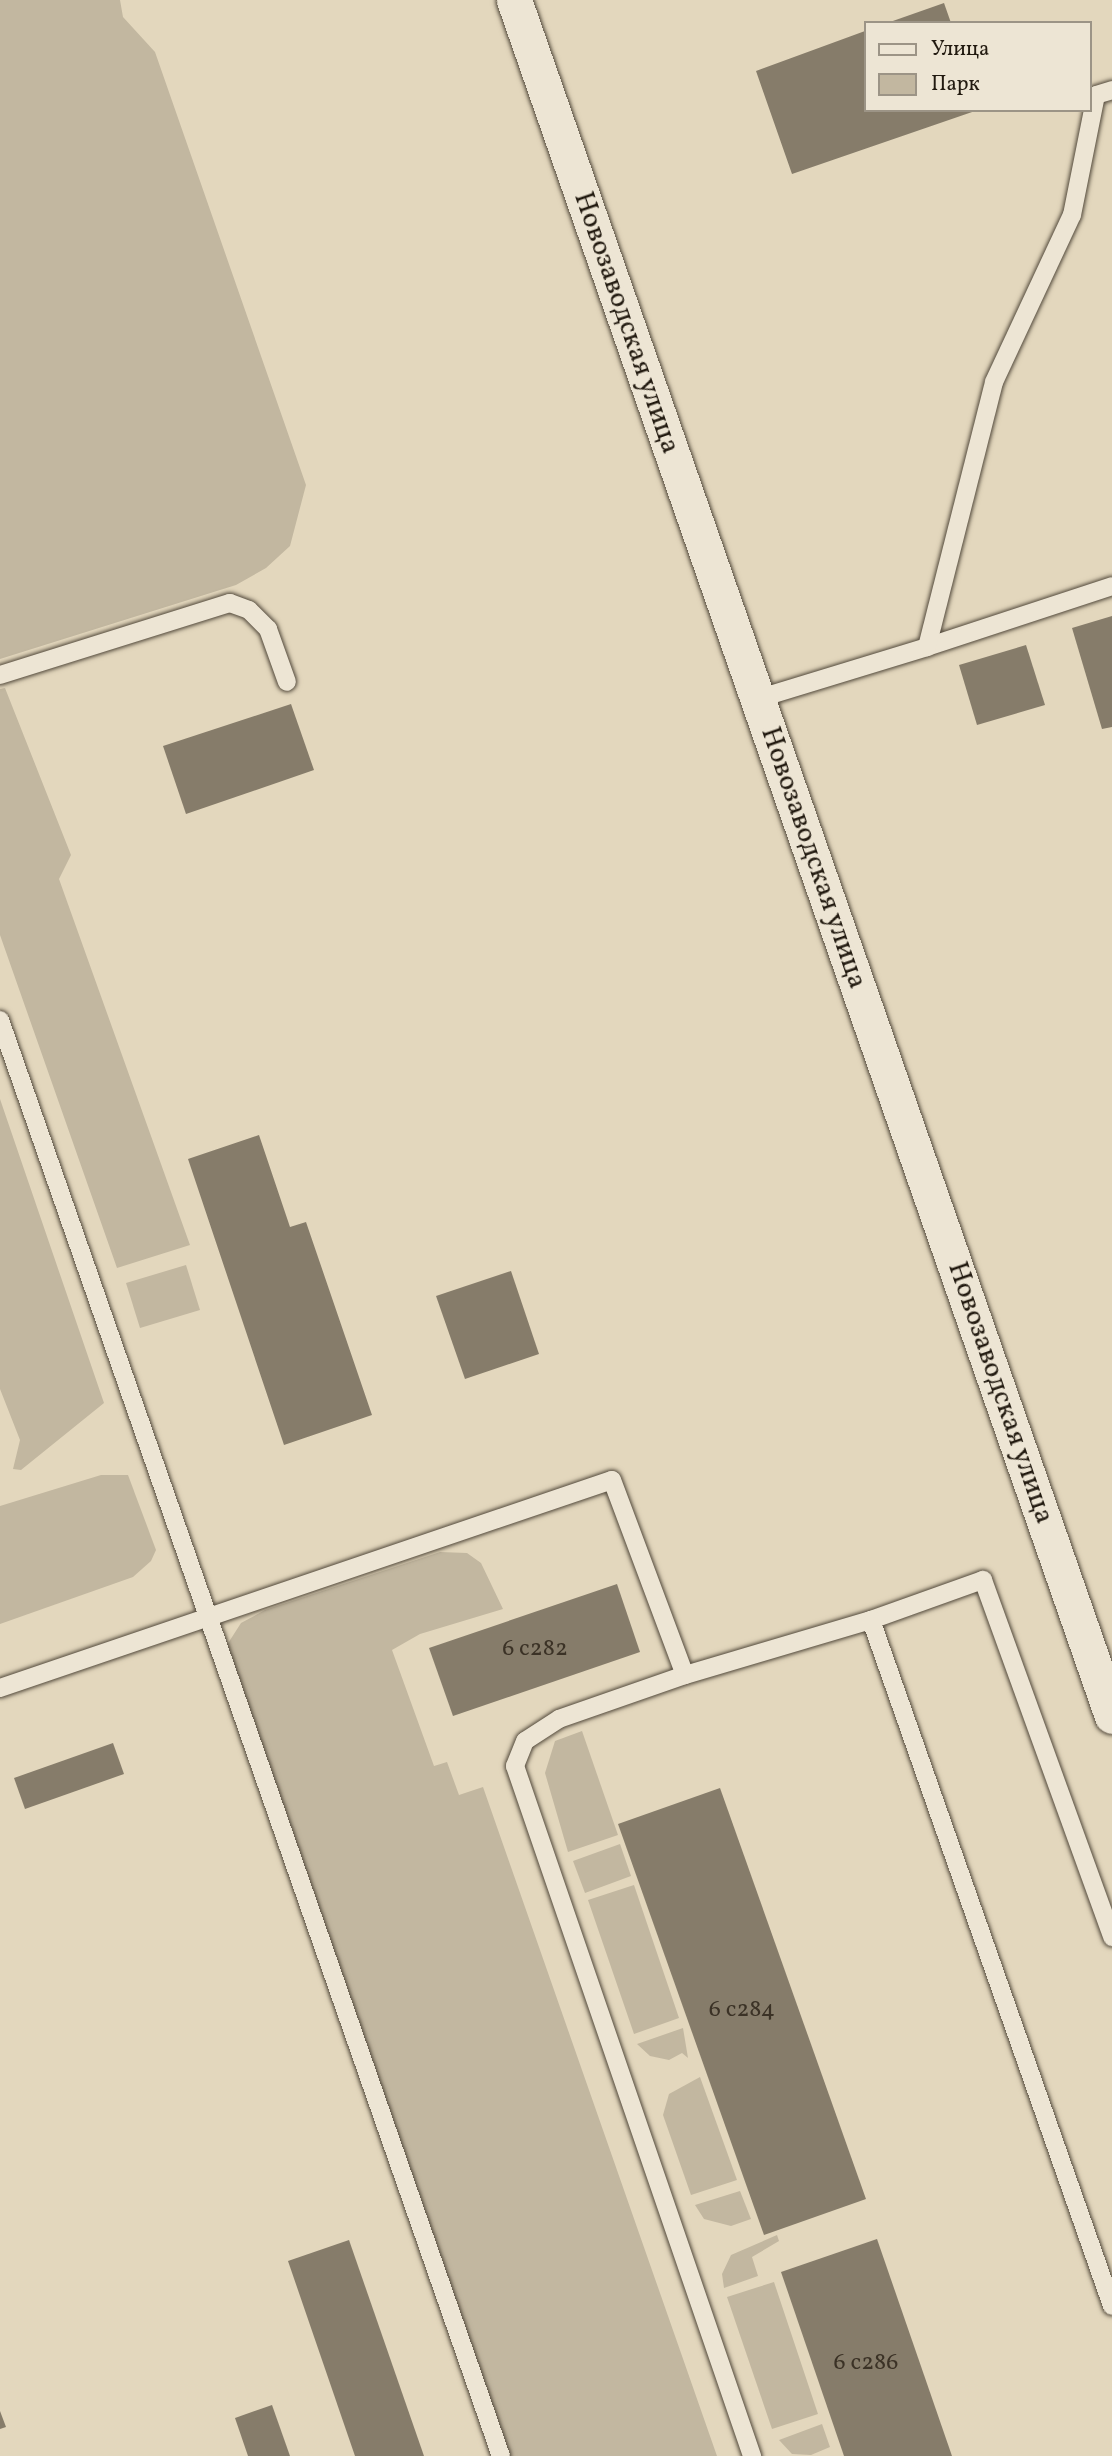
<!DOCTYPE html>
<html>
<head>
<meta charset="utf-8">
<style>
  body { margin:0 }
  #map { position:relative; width:1112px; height:2456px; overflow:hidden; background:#e3d7bd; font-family:Vollkorn,serif }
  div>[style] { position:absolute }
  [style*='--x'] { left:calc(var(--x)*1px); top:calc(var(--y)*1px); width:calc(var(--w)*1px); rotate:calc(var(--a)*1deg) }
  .green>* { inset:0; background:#c2b7a0 }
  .building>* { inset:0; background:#867c6a }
  .roads { filter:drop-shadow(0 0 2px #52493b) drop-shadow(0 0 2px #52493b) }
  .lane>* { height:18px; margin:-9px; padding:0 9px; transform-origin:9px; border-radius:9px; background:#ede5d4 }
  .street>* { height:35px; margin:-17.5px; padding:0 17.5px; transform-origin:17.5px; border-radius:17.5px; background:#ede5d4 }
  span { translate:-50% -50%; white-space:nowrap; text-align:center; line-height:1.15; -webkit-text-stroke:5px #ede5d4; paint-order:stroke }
  .number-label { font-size:24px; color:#3b3226 }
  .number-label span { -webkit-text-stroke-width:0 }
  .street-label { font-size:28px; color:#221a10 }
  .legend { position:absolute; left:864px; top:21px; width:228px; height:91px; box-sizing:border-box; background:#ede5d4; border:2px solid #9c9486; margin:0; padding:9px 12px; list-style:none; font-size:21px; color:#221a10 }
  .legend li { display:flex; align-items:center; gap:14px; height:35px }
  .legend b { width:35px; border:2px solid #9c9486 }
</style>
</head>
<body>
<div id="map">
  <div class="green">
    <div style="clip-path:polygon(0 0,120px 0,123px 17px,155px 52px,306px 485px,290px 546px,266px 568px,236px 585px,0 659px)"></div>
    <div style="clip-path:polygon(5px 688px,71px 855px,59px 879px,190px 1245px,117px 1268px,0 935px,0 689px)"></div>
    <div style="clip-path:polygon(0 1099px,104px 1403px,21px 1470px,13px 1469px,20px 1440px,0 1389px)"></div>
    <div style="clip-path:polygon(186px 1265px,200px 1310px,140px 1328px,126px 1283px)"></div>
    <div style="clip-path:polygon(101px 1475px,128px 1475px,156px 1550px,151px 1561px,133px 1577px,0 1624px,0 1506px)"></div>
    <div style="clip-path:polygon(440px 1552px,467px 1553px,481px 1563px,503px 1609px,420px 1634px,392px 1650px,434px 1766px,447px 1762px,459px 1795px,483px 1787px,717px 2456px,503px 2456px,225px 1648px,241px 1623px,265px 1610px)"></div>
    <div style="clip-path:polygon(582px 1731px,618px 1835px,568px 1852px,545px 1773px,555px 1741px)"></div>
    <div style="clip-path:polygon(620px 1844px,631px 1876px,585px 1893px,573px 1861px)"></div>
    <div style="clip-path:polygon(634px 1885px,679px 2018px,634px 2034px,588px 1900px)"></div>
    <div style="clip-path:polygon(683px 2028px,688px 2058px,682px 2053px,669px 2060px,650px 2056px,637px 2044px)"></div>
    <div style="clip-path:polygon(700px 2077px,737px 2180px,691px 2195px,663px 2115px,669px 2094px)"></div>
    <div style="clip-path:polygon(740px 2191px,751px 2219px,731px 2226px,704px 2219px,695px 2205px)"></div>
    <div style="clip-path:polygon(777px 2235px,779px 2241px,752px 2257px,758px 2276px,724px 2288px,722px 2274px,731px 2255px)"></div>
    <div style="clip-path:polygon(774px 2282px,818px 2414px,772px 2429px,727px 2297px)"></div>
    <div style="clip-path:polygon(822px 2424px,830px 2447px,811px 2455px,792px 2454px,779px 2440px)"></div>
  </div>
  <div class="building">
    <div style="clip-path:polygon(944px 3px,951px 23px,890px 23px,890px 22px)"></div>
    <div style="clip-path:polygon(865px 31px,865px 110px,975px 111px,792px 174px,756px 71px)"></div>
    <div style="clip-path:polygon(1112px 616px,1112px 727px,1102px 729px,1072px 628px)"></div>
    <div style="clip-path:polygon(1026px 645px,1045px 705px,977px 725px,959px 665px)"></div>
    <div style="clip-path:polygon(291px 704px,314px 770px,186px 814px,163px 746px)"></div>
    <div style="clip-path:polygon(259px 1135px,290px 1227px,306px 1222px,372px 1415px,284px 1445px,188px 1159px)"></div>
    <div style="clip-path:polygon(511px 1271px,539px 1354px,465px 1379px,436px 1296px)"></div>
    <div style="clip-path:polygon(617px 1584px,640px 1652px,453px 1716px,429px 1648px)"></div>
    <div style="clip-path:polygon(113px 1743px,124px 1774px,25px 1809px,14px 1778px)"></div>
    <div style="clip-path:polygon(720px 1788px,866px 2199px,764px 2235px,618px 1824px)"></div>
    <div style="clip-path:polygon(877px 2239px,952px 2456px,844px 2456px,781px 2272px)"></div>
    <div style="clip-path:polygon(349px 2240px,424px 2456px,355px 2456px,288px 2261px)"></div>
    <div style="clip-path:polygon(272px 2405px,290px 2456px,248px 2456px,235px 2418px)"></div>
    <div style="clip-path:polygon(0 2411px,6px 2427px,0 2429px)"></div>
  </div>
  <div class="roads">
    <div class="lane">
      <div style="--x:927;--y:647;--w:195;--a:-18.2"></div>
      <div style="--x:0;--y:675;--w:241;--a:-17.4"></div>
      <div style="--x:230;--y:603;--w:20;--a:20"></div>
      <div style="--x:249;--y:610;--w:27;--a:45"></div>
      <div style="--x:268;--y:629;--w:56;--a:70.3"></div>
      <div style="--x:757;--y:699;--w:178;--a:-17"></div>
      <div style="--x:927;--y:647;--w:273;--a:-75.8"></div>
      <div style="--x:994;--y:382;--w:184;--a:-65"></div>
      <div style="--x:1072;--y:215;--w:122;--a:-78.7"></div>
      <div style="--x:1096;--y:95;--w:17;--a:-17"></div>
      <div style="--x:0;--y:1020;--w:1521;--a:70.77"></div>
      <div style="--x:871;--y:1620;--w:119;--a:-19.7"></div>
      <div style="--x:983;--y:1580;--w:380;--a:70.1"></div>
      <div style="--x:685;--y:1675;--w:133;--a:160.8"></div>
      <div style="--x:559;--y:1719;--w:40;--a:147.1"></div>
      <div style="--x:525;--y:1741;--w:27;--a:112"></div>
      <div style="--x:515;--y:1766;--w:730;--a:71.04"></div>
      <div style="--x:0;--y:1688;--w:646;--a:-18.77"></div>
      <div style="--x:612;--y:1480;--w:208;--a:69.5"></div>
      <div style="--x:685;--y:1675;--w:194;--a:-16.5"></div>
      <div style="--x:871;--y:1620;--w:727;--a:70.64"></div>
    </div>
    <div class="street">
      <div style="--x:514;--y:0;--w:1817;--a:70.79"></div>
    </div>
  </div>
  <div class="number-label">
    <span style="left:535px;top:1650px">6 с282</span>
    <span style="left:742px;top:2011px">6 с284</span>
    <span style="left:866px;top:2364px">6 с286</span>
  </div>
  <div class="street-label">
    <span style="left:626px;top:323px;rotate:71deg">Новозаводская улица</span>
    <span style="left:813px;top:858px;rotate:71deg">Новозаводская улица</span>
    <span style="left:1000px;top:1393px;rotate:71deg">Новозаводская улица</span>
  </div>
  <ul class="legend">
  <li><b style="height:9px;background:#ede5d4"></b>Улица</li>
  <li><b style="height:19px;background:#c2b7a0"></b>Парк</li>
  </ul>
</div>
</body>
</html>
